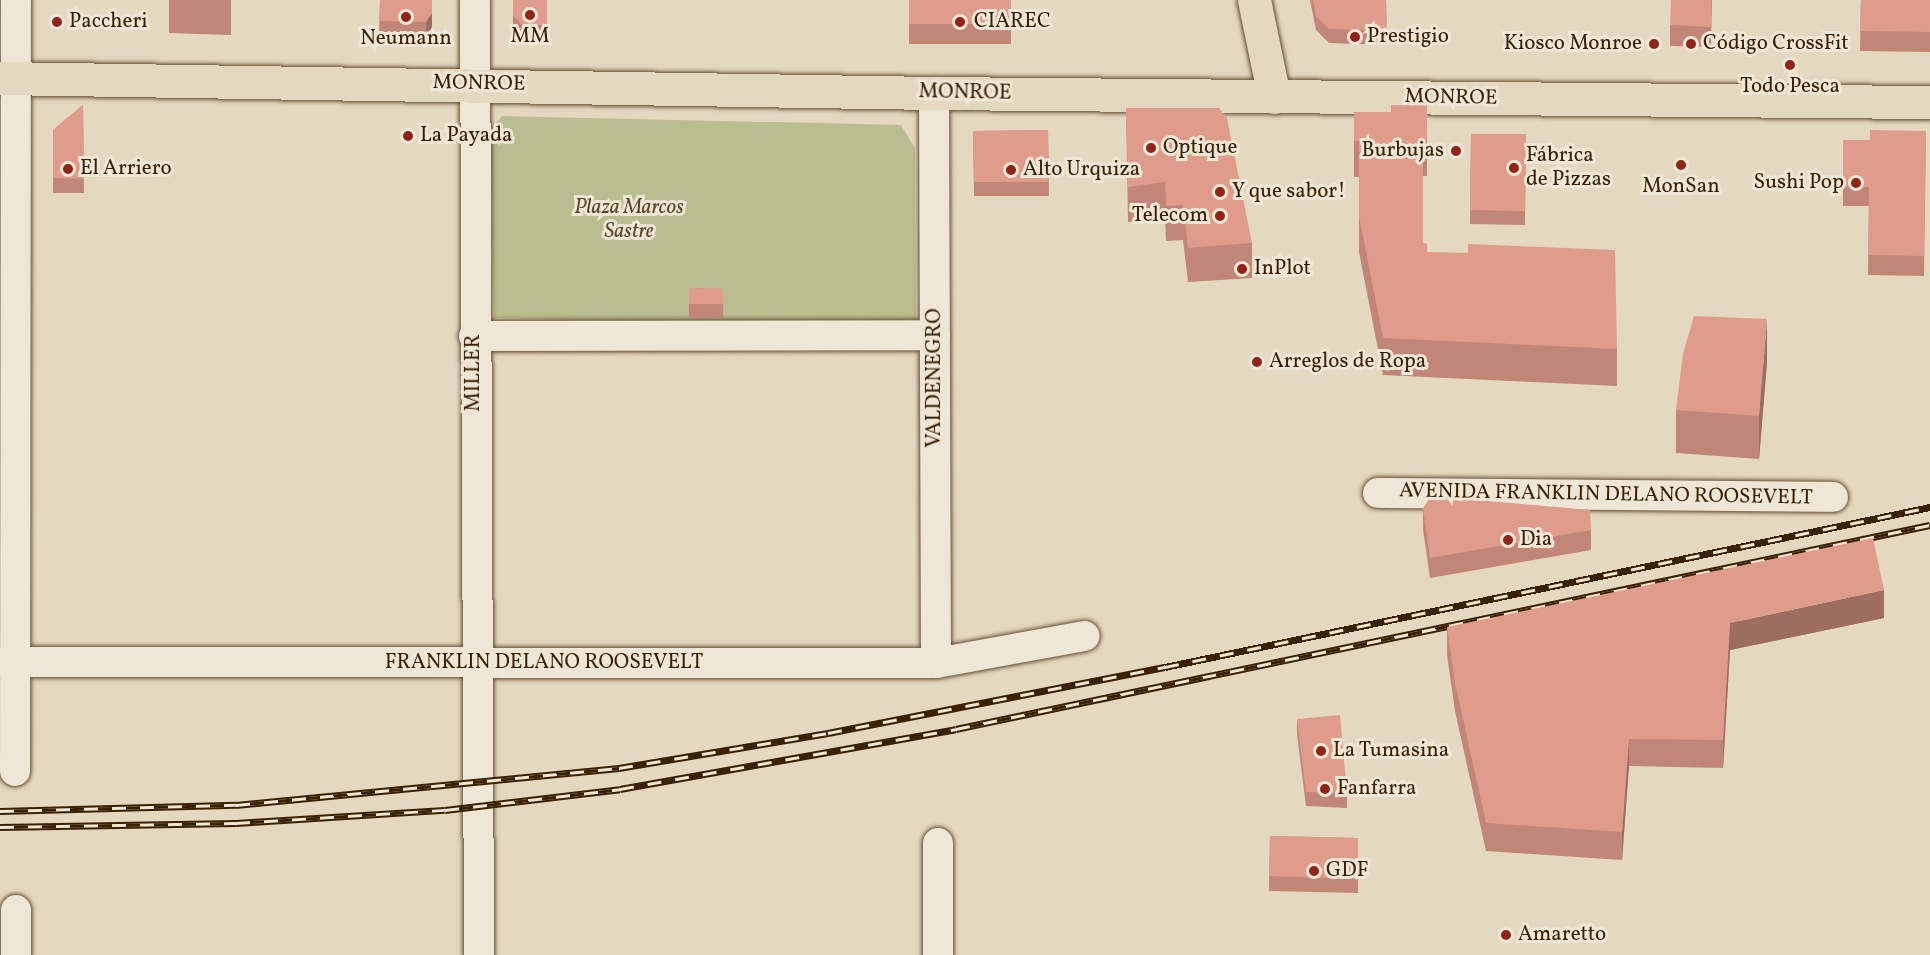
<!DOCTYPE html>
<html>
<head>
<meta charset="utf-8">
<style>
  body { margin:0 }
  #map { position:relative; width:1930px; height:955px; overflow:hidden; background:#e5d8c0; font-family:Vollkorn,serif }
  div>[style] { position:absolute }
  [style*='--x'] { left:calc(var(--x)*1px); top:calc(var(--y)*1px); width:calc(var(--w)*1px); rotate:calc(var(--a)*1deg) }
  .green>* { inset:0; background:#babd8f }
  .roads { filter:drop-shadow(0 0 2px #654f32) drop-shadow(0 0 2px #654f32) }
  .minor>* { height:30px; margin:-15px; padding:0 15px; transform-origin:15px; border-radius:15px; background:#eee6d6 }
  .major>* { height:33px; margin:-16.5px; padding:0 16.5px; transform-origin:16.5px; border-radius:16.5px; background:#e5d8c0 }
  .rail>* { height:7px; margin-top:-3.5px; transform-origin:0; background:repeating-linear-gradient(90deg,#eee6d6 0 14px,#3a2102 0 28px); box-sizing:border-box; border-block:2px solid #3a2102 }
  .wall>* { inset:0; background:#c18677 }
  .shaded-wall>* { inset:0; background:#9d6d61 }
  .building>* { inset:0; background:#e09c8a }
  .dots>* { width:16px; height:16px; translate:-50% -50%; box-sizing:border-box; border:3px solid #eee6d6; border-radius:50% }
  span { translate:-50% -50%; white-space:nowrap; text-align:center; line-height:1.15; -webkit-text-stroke:6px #eee6d6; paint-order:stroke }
  .poi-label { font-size:21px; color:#3a2102 }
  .left { translate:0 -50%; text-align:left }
  .right { translate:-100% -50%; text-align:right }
  .street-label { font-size:21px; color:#3a2102 }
  .park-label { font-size:21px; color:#5a4825; font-style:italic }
</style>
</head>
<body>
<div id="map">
  <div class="green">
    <div style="clip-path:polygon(502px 116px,901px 125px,915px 148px,916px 327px,494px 318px,491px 129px)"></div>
  </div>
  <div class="roads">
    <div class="minor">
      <div style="--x:475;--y:0;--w:955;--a:89.76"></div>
      <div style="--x:934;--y:93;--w:570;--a:89.8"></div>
      <div style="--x:474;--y:336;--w:461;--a:-0.1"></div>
      <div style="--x:1378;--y:493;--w:455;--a:0.5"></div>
      <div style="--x:0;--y:662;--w:936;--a:0.06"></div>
      <div style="--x:936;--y:663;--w:151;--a:-10.3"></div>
      <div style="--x:15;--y:771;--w:771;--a:-89.93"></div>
      <div style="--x:938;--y:843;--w:112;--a:90"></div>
      <div style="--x:16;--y:955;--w:45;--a:-90"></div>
    </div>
    <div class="major">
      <div style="--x:1254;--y:0;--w:99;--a:78.3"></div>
      <div style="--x:0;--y:78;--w:934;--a:0.92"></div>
      <div style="--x:934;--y:93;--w:996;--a:0.52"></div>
    </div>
  </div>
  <div class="rail">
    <div style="--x:0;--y:811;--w:236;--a:-1.5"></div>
    <div style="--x:236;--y:805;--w:385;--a:-5.5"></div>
    <div style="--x:619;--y:768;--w:212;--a:-9.5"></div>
    <div style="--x:828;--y:733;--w:343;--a:-11.1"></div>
    <div style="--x:1165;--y:667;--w:782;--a:-11.81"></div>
    <div style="--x:0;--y:827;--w:236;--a:-1"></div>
    <div style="--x:236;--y:823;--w:209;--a:-3.6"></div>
    <div style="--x:445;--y:810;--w:176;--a:-6.8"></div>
    <div style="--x:620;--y:789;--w:341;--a:-10.1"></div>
    <div style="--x:956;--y:729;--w:995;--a:-11.83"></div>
  </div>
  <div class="wall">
    <div style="clip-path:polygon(169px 0,231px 0,231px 35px,169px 33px)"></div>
    <div style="clip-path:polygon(380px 0,432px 0,432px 27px,426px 36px,379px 36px)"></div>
    <div style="clip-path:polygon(513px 0,547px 0,547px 39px,522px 39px,513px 29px)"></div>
    <div style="clip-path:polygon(909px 0,1011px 0,1011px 44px,909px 44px)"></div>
    <div style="clip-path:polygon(1310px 0,1386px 0,1387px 45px,1329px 43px,1316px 30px)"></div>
    <div style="clip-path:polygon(1712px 0,1711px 47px,1670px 46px,1670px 25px)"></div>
    <div style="clip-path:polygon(1861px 0,1930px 0,1930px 52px,1860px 51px)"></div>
    <div style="clip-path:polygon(83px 105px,84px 193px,53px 193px,53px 130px)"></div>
    <div style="clip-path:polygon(1427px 105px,1427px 176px,1423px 176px,1423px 243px,1427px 252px,1617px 349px,1617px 386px,1383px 375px,1359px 252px,1359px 177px,1354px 177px,1354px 112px,1391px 112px)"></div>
    <div style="clip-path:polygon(1126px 108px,1252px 243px,1252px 278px,1188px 282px,1183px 240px,1166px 241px,1165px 217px,1128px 222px)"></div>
    <div style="clip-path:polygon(1048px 130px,1049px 196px,974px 196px,973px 131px)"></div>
    <div style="clip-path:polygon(1926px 131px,1924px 276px,1868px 275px,1869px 206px,1843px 206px,1843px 140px,1870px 140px)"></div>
    <div style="clip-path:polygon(1471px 134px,1526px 134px,1525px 225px,1470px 224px)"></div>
    <div style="clip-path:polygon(689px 288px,723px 289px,723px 318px,689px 318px)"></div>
    <div style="clip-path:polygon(1767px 362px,1759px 459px,1676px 453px,1676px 410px)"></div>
    <div style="clip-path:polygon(1423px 508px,1591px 530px,1591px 550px,1430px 578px,1423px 529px)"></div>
    <div style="clip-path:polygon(1884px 618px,1730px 650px,1723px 768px,1629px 766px,1622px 860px,1486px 851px,1455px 711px,1447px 655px,1447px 627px)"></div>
    <div style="clip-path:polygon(1297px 719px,1347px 794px,1347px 808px,1306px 806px,1297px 734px)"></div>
    <div style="clip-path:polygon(1270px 836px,1358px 838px,1358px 893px,1269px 891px)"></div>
  </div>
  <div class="shaded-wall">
    <div style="clip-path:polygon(432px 13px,432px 27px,426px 36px,426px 22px)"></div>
    <div style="clip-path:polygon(1767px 319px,1767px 362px,1759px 459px,1759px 416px)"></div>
    <div style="clip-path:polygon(1884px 590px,1884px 618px,1730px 650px,1723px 768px,1723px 740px,1730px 623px)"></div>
    <div style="clip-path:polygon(1629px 739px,1629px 766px,1622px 860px,1622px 832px)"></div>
  </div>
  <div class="building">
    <div style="clip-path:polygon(380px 0,432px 0,432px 13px,426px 22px,379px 21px)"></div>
    <div style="clip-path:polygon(513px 0,547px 0,547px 25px,522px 25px,513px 15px)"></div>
    <div style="clip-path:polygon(909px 0,1011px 0,1011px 24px,909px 24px)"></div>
    <div style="clip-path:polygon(1313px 0,1386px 0,1387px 31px,1329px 29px,1316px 16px)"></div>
    <div style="clip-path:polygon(1671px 0,1711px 0,1711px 27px,1670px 25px)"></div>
    <div style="clip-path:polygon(1861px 0,1930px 0,1930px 32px,1860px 31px)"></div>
    <div style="clip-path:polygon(83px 105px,84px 179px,53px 178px,53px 130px)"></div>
    <div style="clip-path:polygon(1391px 105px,1427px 105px,1427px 140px,1423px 140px,1423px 243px,1427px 243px,1427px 252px,1468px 253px,1468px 244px,1615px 250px,1617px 349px,1383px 338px,1359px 216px,1359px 141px,1354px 141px,1354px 112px,1391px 112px)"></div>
    <div style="clip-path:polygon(1126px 108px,1219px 108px,1227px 118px,1252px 243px,1188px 248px,1183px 205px,1166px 206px,1165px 182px,1128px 187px)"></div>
    <div style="clip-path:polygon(1048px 130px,1049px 182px,974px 182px,973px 131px)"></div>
    <div style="clip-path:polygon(1870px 130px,1926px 131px,1924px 256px,1868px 255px,1869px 187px,1843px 186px,1843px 140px,1870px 140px)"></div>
    <div style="clip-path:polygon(1471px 134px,1526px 134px,1525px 211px,1470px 210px)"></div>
    <div style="clip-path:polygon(689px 288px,723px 289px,723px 304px,689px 304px)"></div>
    <div style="clip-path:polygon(1694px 316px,1767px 319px,1759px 416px,1676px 410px,1683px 354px)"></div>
    <div style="clip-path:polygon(1431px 496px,1590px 510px,1591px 530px,1430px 558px,1423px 508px)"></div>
    <div style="clip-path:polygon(1873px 538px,1884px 590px,1730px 623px,1723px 740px,1629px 739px,1622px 832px,1486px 823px,1455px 683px,1447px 627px)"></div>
    <div style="clip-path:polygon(1340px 715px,1347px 794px,1306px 792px,1297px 719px)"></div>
    <div style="clip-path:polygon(1270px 836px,1358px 838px,1358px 879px,1269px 876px)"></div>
  </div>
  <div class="dots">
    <div style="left:530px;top:15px;background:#8f2418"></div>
    <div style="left:406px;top:17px;background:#8f2418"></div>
    <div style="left:57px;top:22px;background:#8f2418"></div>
    <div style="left:960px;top:22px;background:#8f2418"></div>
    <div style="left:1355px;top:37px;background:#8f2418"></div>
    <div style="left:1654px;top:44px;background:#8f2418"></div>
    <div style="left:1691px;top:44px;background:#8f2418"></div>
    <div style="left:1790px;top:65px;background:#8f2418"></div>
    <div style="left:408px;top:136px;background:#8f2418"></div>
    <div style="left:1151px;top:148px;background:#8f2418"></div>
    <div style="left:1456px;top:151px;background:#8f2418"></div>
    <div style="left:1681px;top:165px;background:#8f2418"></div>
    <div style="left:1514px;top:168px;background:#8f2418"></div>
    <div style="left:68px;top:169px;background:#8f2418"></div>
    <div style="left:1011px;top:170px;background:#8f2418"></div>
    <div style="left:1856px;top:183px;background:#8f2418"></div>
    <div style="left:1220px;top:192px;background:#8f2418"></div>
    <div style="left:1220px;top:216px;background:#8f2418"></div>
    <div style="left:1242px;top:269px;background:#8f2418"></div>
    <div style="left:1257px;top:362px;background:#8f2418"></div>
    <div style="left:1508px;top:540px;background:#8f2418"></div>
    <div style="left:1321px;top:751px;background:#8f2418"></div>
    <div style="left:1325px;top:789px;background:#8f2418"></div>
    <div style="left:1314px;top:871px;background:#8f2418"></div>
    <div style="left:1506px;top:935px;background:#8f2418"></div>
  </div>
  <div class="poi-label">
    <span class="left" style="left:69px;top:22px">Paccheri</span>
    <span class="left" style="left:974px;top:22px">CIAREC</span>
    <span style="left:530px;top:37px">MM</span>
    <span class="left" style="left:1367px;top:37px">Prestigio</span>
    <span style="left:406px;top:39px">Neumann</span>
    <span class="right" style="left:1642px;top:44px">Kiosco Monroe</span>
    <span class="left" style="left:1703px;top:44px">Código CrossFit</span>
    <span style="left:1790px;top:87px">Todo Pesca</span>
    <span class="left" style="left:420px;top:136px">La Payada</span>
    <span class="left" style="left:1163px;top:148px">Optique</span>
    <span class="right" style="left:1444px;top:151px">Burbujas</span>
    <span class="left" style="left:1526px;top:168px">Fábrica<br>de Pizzas</span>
    <span class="left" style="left:80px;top:169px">El Arriero</span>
    <span class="left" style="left:1023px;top:170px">Alto Urquiza</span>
    <span class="right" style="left:1844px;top:183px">Sushi Pop</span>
    <span style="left:1681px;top:187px">MonSan</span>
    <span class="left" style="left:1232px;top:192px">Y que sabor!</span>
    <span class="right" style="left:1208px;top:216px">Telecom</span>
    <span class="left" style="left:1254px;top:269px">InPlot</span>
    <span class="left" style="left:1269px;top:362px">Arreglos de Ropa</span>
    <span class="left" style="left:1520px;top:540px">Dia</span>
    <span class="left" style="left:1333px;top:751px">La Tumasina</span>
    <span class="left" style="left:1337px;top:789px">Fanfarra</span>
    <span class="left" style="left:1326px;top:871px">GDF</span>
    <span class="left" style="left:1518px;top:935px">Amaretto</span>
  </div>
  <div class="street-label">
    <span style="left:479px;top:84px;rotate:1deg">MONROE</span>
    <span style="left:965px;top:93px;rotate:1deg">MONROE</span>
    <span style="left:1451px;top:98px;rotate:1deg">MONROE</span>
    <span style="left:474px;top:373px;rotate:-90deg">MILLER</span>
    <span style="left:935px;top:378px;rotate:-90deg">VALDENEGRO</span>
    <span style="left:1606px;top:495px;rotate:1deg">AVENIDA FRANKLIN DELANO ROOSEVELT</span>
    <span style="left:544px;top:663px">FRANKLIN DELANO ROOSEVELT</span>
  </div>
  <div class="park-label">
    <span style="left:629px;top:220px">Plaza Marcos<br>Sastre</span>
  </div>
</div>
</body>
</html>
